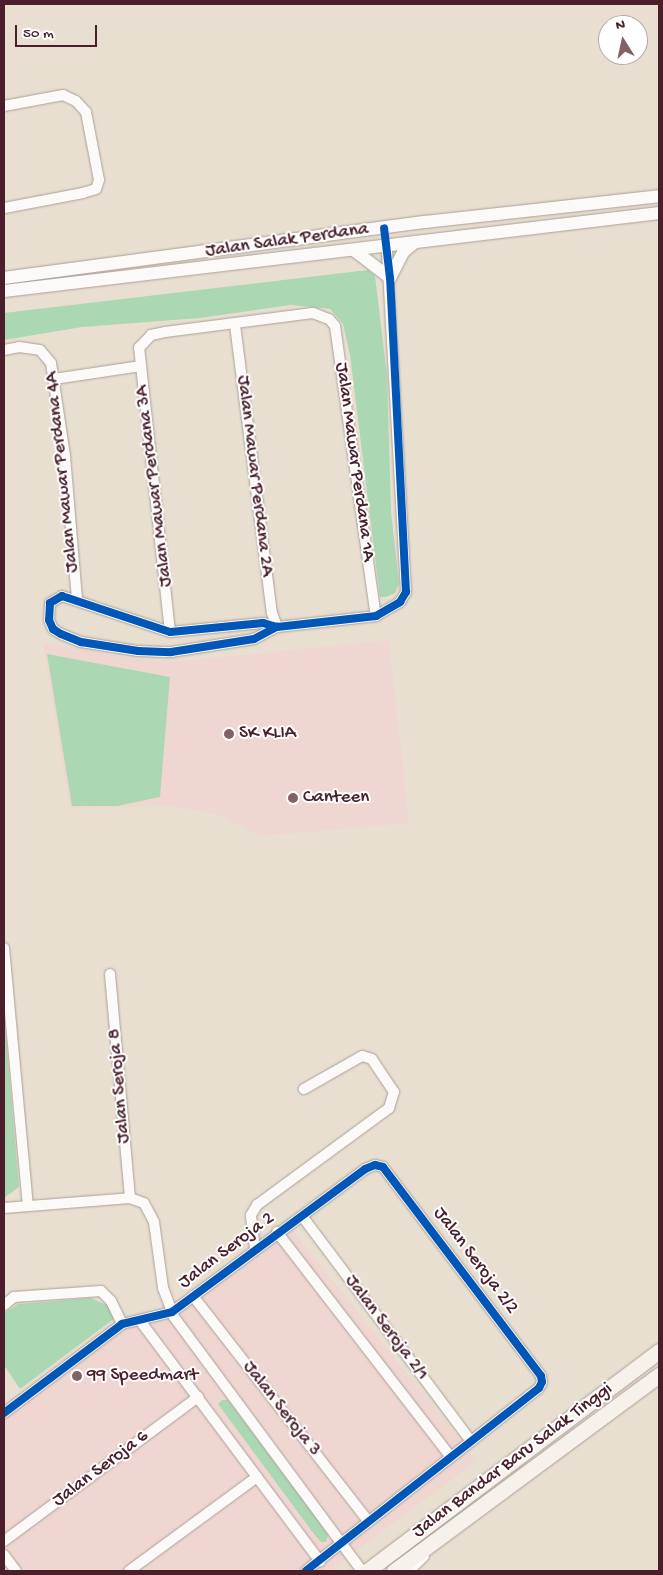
<!DOCTYPE html>
<html>
<head>
<meta charset="utf-8">
<style>
  body { margin:0 }
  #map { position:relative; width:663px; height:1575px; overflow:hidden; background:#e8dfd0; font-family:"Gochi Hand",sans-serif }
  div>[style] { position:absolute }
  [style*='--x'] { left:calc(var(--x)*1px); top:calc(var(--y)*1px); width:calc(var(--w)*1px); rotate:calc(var(--a)*1deg) }
  .built>* { inset:0; background:#f0d6d1 }
  .green>* { inset:0; background:#abd8b2 }
  .roads { filter:drop-shadow(0 0 1px #aba09a) drop-shadow(0 0 1px #aba09a) }
  .minor>* { height:10px; margin:-5px; padding:0 5px; transform-origin:5px; border-radius:5px; background:#fcfaf8 }
  .tertiary>* { height:12px; margin:-6px; padding:0 6px; transform-origin:6px; border-radius:6px; background:#fcfaf8 }
  .secondary>* { height:15px; margin:-7.5px; padding:0 7.5px; transform-origin:7.5px; border-radius:7.5px; background:#f6f1ea }
  .cycleway>* { height:8px; margin:-4px; padding:0 4px; transform-origin:4px; border-radius:4px; background:#0057b8 }
  .dots>* { width:14px; height:14px; translate:-50% -50%; box-sizing:border-box; border:2px solid #fff; border-radius:50% }
  span { translate:-50% -50%; white-space:nowrap; text-align:center; line-height:1.15; -webkit-text-stroke:4px #fff; paint-order:stroke }
  .street-label { font-size:19px; color:#4a1f2b }
  .poi-label { font-size:19px; color:#4a1f2b }
  .left { translate:0 -50%; text-align:left }
  .frame { position:absolute; inset:0; border:5px solid #4a1f2b; pointer-events:none }
  .north { position:absolute; left:598px; top:15px; width:50px; height:50px; box-sizing:border-box; background:#fff; border:1px solid #b7a5aa; border-radius:50%; rotate:350deg; font-size:14px; font-weight:700; line-height:20px; text-align:center; color:#4a1f2b }
  .north::after { content:''; display:block; margin:auto; width:18px; height:22px; background:#816265; clip-path:polygon(50% 0,100% 100%,50% 72%,0 100%) }
  .scale { position:absolute; left:15px; top:25px; width:82px; height:22px; box-sizing:border-box; border:2px solid #4a1f2b; border-top:0; padding-left:6px; font-size:15px; line-height:18px; white-space:nowrap; color:#4a1f2b; -webkit-text-stroke:4px #fff; paint-order:stroke }
</style>
</head>
<body>
<div id="map">
  <div class="built">
    <div style="clip-path:polygon(389px 640px,409px 823px,262px 836px,216px 814px,169px 806px,70px 808px,43px 643px,138px 659px,172px 662px)"></div>
    <div style="clip-path:polygon(292px 1229px,477px 1461px,329px 1571px,4px 1571px,4px 1406px,143px 1309px,161px 1321px)"></div>
  </div>
  <div class="green">
    <div style="clip-path:polygon(368px 270px,375px 276px,387px 375px,391px 511px,399px 584px,395px 593px,386px 597px,380px 597px,350px 355px,343px 324px,330px 309px,291px 305px,200px 318px,82px 327px,4px 340px,4px 313px)"></div>
    <div style="clip-path:polygon(47px 654px,170px 677px,160px 797px,117px 806px,72px 806px)"></div>
    <div style="clip-path:polygon(4px 1016px,19px 1187px,4px 1198px)"></div>
    <div style="clip-path:polygon(91px 1298px,109px 1306px,115px 1318px,20px 1389px,4px 1365px,4px 1313px,18px 1304px)"></div>
    <div style="clip-path:polygon(222px 1400px,228px 1400px,310px 1509px,328px 1535px,326px 1542px,321px 1542px,314px 1534px,218px 1404px)"></div>
  </div>
  <div class="roads">
    <div class="minor">
      <div style="--x:4;--y:106;--w:60;--a:-10.6"></div>
      <div style="--x:63;--y:95;--w:14;--a:25"></div>
      <div style="--x:76;--y:101;--w:15;--a:48"></div>
      <div style="--x:86;--y:112;--w:69;--a:79.2"></div>
      <div style="--x:99;--y:180;--w:9;--a:108"></div>
      <div style="--x:96;--y:189;--w:14;--a:163"></div>
      <div style="--x:83;--y:193;--w:80;--a:169.2"></div>
      <div style="--x:235;--y:325;--w:290;--a:82.7"></div>
      <div style="--x:272;--y:613;--w:15;--a:70"></div>
      <div style="--x:4;--y:350;--w:15;--a:-11"></div>
      <div style="--x:19;--y:347;--w:21;--a:8"></div>
      <div style="--x:40;--y:350;--w:17;--a:50"></div>
      <div style="--x:51;--y:363;--w:94;--a:81.4"></div>
      <div style="--x:65;--y:456;--w:143;--a:85.2"></div>
      <div style="--x:54;--y:379;--w:88;--a:-8.5"></div>
      <div style="--x:277;--y:627;--w:15;--a:-164"></div>
      <div style="--x:263;--y:623;--w:93;--a:174.5"></div>
      <div style="--x:170;--y:632;--w:114;--a:-161.6"></div>
      <div style="--x:62;--y:596;--w:14;--a:150"></div>
      <div style="--x:50;--y:603;--w:17;--a:93"></div>
      <div style="--x:49;--y:620;--w:10;--a:66"></div>
      <div style="--x:53;--y:629;--w:9;--a:32"></div>
      <div style="--x:61;--y:634;--w:22;--a:22"></div>
      <div style="--x:81;--y:642;--w:58;--a:9"></div>
      <div style="--x:138;--y:651;--w:33;--a:2"></div>
      <div style="--x:171;--y:652;--w:84;--a:-8.9"></div>
      <div style="--x:254;--y:639;--w:26;--a:-28"></div>
      <div style="--x:277;--y:627;--w:100;--a:-6.3"></div>
      <div style="--x:376;--y:616;--w:28;--a:-30"></div>
      <div style="--x:400;--y:602;--w:12;--a:-59"></div>
      <div style="--x:406;--y:592;--w:346;--a:-93.2"></div>
      <div style="--x:170;--y:632;--w:286;--a:-96.2"></div>
      <div style="--x:139;--y:348;--w:18;--a:-47"></div>
      <div style="--x:151;--y:335;--w:14;--a:-12"></div>
      <div style="--x:165;--y:332;--w:149;--a:-7.3"></div>
      <div style="--x:313;--y:313;--w:17;--a:21"></div>
      <div style="--x:329;--y:319;--w:9;--a:49"></div>
      <div style="--x:335;--y:326;--w:293;--a:82"></div>
      <div style="--x:4;--y:948;--w:259;--a:84.7"></div>
      <div style="--x:110;--y:974;--w:225;--a:84.9"></div>
      <div style="--x:4;--y:1208;--w:126;--a:-4.5"></div>
      <div style="--x:130;--y:1198;--w:15;--a:20"></div>
      <div style="--x:144;--y:1203;--w:21;--a:62"></div>
      <div style="--x:154;--y:1222;--w:67;--a:82.2"></div>
      <div style="--x:163;--y:1288;--w:31;--a:69"></div>
      <div style="--x:174;--y:1317;--w:316;--a:53.5"></div>
      <div style="--x:302;--y:1216;--w:280;--a:53.1"></div>
      <div style="--x:277;--y:1232;--w:284;--a:52.3"></div>
      <div style="--x:255;--y:1249;--w:34;--a:-97"></div>
      <div style="--x:251;--y:1215;--w:12;--a:-59"></div>
      <div style="--x:257;--y:1205;--w:164;--a:-36.3"></div>
      <div style="--x:389;--y:1108;--w:17;--a:-73"></div>
      <div style="--x:394;--y:1092;--w:40;--a:-124"></div>
      <div style="--x:372;--y:1059;--w:10;--a:-163"></div>
      <div style="--x:362;--y:1056;--w:67;--a:150.4"></div>
      <div style="--x:193;--y:1296;--w:286;--a:52.1"></div>
      <div style="--x:4;--y:1305;--w:13;--a:-39"></div>
      <div style="--x:14;--y:1297;--w:87;--a:-3.9"></div>
      <div style="--x:101;--y:1291;--w:14;--a:45"></div>
      <div style="--x:111;--y:1301;--w:25;--a:64"></div>
      <div style="--x:141;--y:1322;--w:299;--a:53.2"></div>
      <div style="--x:4;--y:1413;--w:148;--a:-37"></div>
      <div style="--x:122;--y:1324;--w:51;--a:-13.5"></div>
      <div style="--x:172;--y:1312;--w:240;--a:-36.5"></div>
      <div style="--x:365;--y:1169;--w:11;--a:-22"></div>
      <div style="--x:375;--y:1165;--w:8;--a:14"></div>
      <div style="--x:383;--y:1167;--w:262;--a:52.9"></div>
      <div style="--x:541;--y:1376;--w:6;--a:81"></div>
      <div style="--x:542;--y:1382;--w:7;--a:117"></div>
      <div style="--x:539;--y:1388;--w:296;--a:141.9"></div>
      <div style="--x:4;--y:1541;--w:242;--a:-36.6"></div>
      <div style="--x:4;--y:1555;--w:20;--a:53"></div>
      <div style="--x:129;--y:1571;--w:159;--a:-36.3"></div>
      <div style="--x:409;--y:1571;--w:21;--a:-45"></div>
    </div>
    <div class="tertiary">
      <div style="--x:355;--y:251;--w:44;--a:37.6"></div>
      <div style="--x:390;--y:278;--w:29;--a:-63"></div>
      <div style="--x:403;--y:252;--w:14;--a:-39"></div>
      <div style="--x:4;--y:278;--w:425;--a:-7.6"></div>
      <div style="--x:425;--y:222;--w:235;--a:-6.3"></div>
      <div style="--x:4;--y:291;--w:660;--a:-6.79"></div>
    </div>
    <div class="secondary">
      <div style="--x:367;--y:1571;--w:366;--a:-37"></div>
      <div style="--x:394;--y:1571;--w:330;--a:-36.5"></div>
    </div>
  </div>
  <div class="cycleway">
    <div style="--x:277;--y:627;--w:15;--a:-164"></div>
    <div style="--x:263;--y:623;--w:93;--a:174.5"></div>
    <div style="--x:170;--y:632;--w:114;--a:-161.6"></div>
    <div style="--x:62;--y:596;--w:14;--a:150"></div>
    <div style="--x:50;--y:603;--w:17;--a:93"></div>
    <div style="--x:49;--y:620;--w:10;--a:66"></div>
    <div style="--x:53;--y:629;--w:9;--a:32"></div>
    <div style="--x:61;--y:634;--w:22;--a:22"></div>
    <div style="--x:81;--y:642;--w:58;--a:9"></div>
    <div style="--x:138;--y:651;--w:33;--a:2"></div>
    <div style="--x:171;--y:652;--w:84;--a:-8.9"></div>
    <div style="--x:254;--y:639;--w:26;--a:-28"></div>
    <div style="--x:277;--y:627;--w:100;--a:-6.3"></div>
    <div style="--x:376;--y:616;--w:28;--a:-30"></div>
    <div style="--x:400;--y:602;--w:12;--a:-59"></div>
    <div style="--x:406;--y:592;--w:314;--a:-92.9"></div>
    <div style="--x:390;--y:278;--w:50;--a:-96.8"></div>
    <div style="--x:4;--y:1413;--w:148;--a:-37"></div>
    <div style="--x:122;--y:1324;--w:51;--a:-13.5"></div>
    <div style="--x:172;--y:1312;--w:240;--a:-36.5"></div>
    <div style="--x:365;--y:1169;--w:11;--a:-22"></div>
    <div style="--x:375;--y:1165;--w:8;--a:14"></div>
    <div style="--x:383;--y:1167;--w:262;--a:52.9"></div>
    <div style="--x:541;--y:1376;--w:6;--a:81"></div>
    <div style="--x:542;--y:1382;--w:7;--a:117"></div>
    <div style="--x:539;--y:1388;--w:296;--a:141.9"></div>
  </div>
  <div class="dots">
    <div style="left:229px;top:734px;background:#816265"></div>
    <div style="left:293px;top:798px;background:#816265"></div>
    <div style="left:77px;top:1376px;background:#816265"></div>
  </div>
  <div class="street-label">
    <span style="left:287px;top:241px;rotate:-8deg">Jalan Salak Perdana</span>
    <span style="left:354px;top:462px;rotate:82deg">Jalan Mawar Perdana 1A</span>
    <span style="left:63px;top:472px;rotate:-96deg">Jalan Mawar Perdana 4A</span>
    <span style="left:254px;top:476px;rotate:83deg">Jalan Mawar Perdana 2A</span>
    <span style="left:155px;top:486px;rotate:-97deg">Jalan Mawar Perdana 3A</span>
    <span style="left:120px;top:1086px;rotate:-95deg">Jalan Seroja 8</span>
    <span style="left:227px;top:1251px;rotate:-37deg">Jalan Seroja 2</span>
    <span style="left:475px;top:1261px;rotate:53deg">Jalan Seroja 2/2</span>
    <span style="left:386px;top:1328px;rotate:53deg">Jalan Seroja 2/1</span>
    <span style="left:281px;top:1409px;rotate:52deg">Jalan Seroja 3</span>
    <span style="left:513px;top:1461px;rotate:-37deg">Jalan Bandar Baru Salak Tinggi</span>
    <span style="left:101px;top:1469px;rotate:-37deg">Jalan Seroja 6</span>
  </div>
  <div class="poi-label">
    <span class="left" style="left:239px;top:734px">SK KLIA</span>
    <span class="left" style="left:303px;top:798px">Canteen</span>
    <span class="left" style="left:87px;top:1376px">99 Speedmart</span>
  </div>
  <div class="frame"></div>
  <div class="north">N</div>
  <div class="scale">50 m</div>
</div>
</body>
</html>
